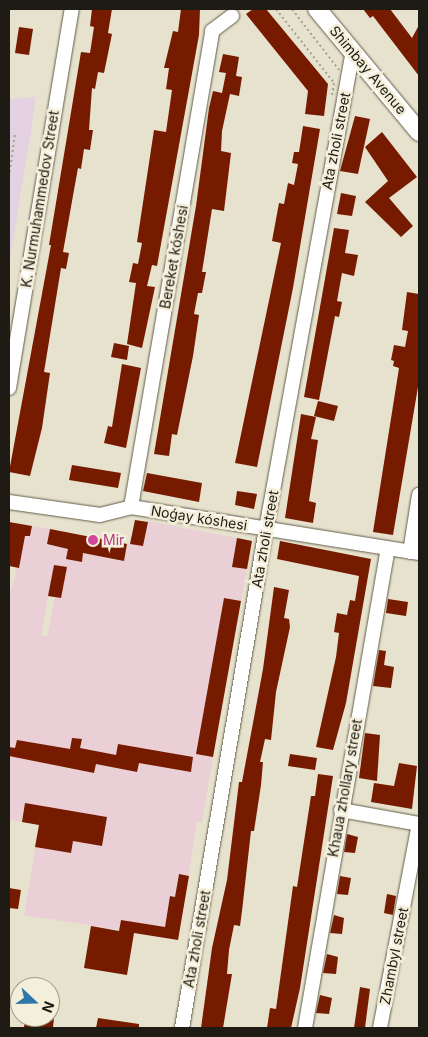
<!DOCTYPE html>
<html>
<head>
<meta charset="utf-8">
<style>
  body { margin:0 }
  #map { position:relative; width:428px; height:1037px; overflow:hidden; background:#e7e2cd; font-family:Inter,sans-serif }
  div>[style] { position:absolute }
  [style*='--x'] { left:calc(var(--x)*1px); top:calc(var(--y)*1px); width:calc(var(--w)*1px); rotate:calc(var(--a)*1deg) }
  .industrial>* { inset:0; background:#ead0d6 }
  .medical>* { inset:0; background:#e4d1e2 }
  .building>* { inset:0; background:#761b00 }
  .path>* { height:2px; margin-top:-1px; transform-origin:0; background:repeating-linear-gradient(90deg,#a7a392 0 2.5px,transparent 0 5px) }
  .roads { filter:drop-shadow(0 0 1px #615c4a) drop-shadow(0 0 1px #615c4a) }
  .minor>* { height:14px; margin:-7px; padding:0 7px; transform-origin:7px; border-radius:7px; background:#fff }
  .major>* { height:18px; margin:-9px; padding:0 9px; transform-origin:9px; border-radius:9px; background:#fff }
  .dots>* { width:14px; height:14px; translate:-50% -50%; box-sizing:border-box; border:2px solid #f4efda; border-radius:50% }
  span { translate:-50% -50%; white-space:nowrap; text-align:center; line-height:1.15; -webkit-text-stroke:5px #f4efda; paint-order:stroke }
  .street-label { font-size:14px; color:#1d1b14 }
  .hotel-label { font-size:14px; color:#b23c85 }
  .left { translate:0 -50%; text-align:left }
  .frame { position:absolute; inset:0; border:10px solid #1d1b14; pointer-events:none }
  .north { position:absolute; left:10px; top:977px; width:50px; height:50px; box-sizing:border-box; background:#f4efda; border:1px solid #9e9a8b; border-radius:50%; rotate:111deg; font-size:14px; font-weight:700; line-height:20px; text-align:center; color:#1d1b14 }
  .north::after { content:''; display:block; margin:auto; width:18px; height:22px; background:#2b77aa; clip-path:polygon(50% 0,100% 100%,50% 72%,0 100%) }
</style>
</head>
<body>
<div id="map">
  <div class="industrial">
    <div style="clip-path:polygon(evenodd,148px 521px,237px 538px,232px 566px,247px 569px,241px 601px,224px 598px,196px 754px,213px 757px,202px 822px,197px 822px,185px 898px,170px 896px,163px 937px,24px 915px,39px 825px,104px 836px,107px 817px,25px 804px,22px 822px,9px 820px,9px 756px,13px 757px,15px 748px,9px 747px,9px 599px,25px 536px,30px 536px,32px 526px,50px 529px,47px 544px,68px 549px,82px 561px,83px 553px,123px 561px,127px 543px,143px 546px,148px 521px,54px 565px,61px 567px,47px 637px,41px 635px,54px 565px,148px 521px,57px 758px,96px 765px,94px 773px,56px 766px,57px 758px)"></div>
  </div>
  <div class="medical">
    <div style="clip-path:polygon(36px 97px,31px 131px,9px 265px,9px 99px)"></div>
  </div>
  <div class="building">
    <div style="clip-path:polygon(92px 9px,112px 9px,108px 33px,112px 34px,104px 73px,98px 72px,95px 89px,92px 88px,89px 130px,93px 130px,90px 150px,84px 149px,81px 169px,78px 168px,74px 190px,63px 252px,69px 253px,66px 269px,61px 268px,44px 372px,50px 373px,42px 428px,30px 476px,9px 472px,51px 245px,49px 245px,81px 52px,90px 53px,94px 27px,90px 26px)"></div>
    <div style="clip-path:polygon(181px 9px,200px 9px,199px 35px,157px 266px,152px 265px,147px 286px,155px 287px,142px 348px,127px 344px,136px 283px,129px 282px,133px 263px,138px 264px,142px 243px,137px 242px,154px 130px,166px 132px,172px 90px,166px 89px,169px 68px,164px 68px,173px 31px,178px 32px)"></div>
    <div style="clip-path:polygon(253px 9px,266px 9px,328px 84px,324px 116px,305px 114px,308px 91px,246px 14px)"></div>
    <div style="clip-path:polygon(363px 9px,390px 9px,412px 38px,419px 25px,419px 76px,373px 16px,370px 18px)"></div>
    <div style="clip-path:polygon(19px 27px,33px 29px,29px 55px,15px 53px)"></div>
    <div style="clip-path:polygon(223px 54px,239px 57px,236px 76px,242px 77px,239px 96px,230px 94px,222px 131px,221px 151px,231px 153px,224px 211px,212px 209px,202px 272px,206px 272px,202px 293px,198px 293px,194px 314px,199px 315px,193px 356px,177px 435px,172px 434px,169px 456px,154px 454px,196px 206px,209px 108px,213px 91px,222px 93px,226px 73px,219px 72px)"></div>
    <div style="clip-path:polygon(355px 116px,370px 119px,358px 174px,340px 171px)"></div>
    <div style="clip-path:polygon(303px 126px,320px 129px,293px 288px,257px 467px,235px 463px,281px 243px,272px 241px,279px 203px,284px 204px,288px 183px,294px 185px,298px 164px,292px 163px,294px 152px,299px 152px)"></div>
    <div style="clip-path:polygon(382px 132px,417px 177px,389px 198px,413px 226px,401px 237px,365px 202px,388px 181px,365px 147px)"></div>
    <div style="clip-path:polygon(341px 193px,356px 196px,352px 216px,337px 214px)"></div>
    <div style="clip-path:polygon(334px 228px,349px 230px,345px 253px,358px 255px,354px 276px,342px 273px,337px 301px,342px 302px,339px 317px,335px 316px,319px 400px,304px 397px)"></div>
    <div style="clip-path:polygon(407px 292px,419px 294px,419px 381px,393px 535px,373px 532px,399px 368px,393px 366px,394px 361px,391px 360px,394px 345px,405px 347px,408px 331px,402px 330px)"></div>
    <div style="clip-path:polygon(114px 343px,129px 346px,127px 360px,111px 357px)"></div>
    <div style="clip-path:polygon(122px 364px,141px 368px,126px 448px,104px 443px,108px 426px,112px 427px)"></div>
    <div style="clip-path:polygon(318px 401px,338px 406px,334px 421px,314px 416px)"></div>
    <div style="clip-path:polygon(301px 414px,316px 417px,311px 439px,318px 440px,309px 501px,316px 503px,313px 523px,285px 518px)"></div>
    <div style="clip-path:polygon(72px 465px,121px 473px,118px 488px,69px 480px)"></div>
    <div style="clip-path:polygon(147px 473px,202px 483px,199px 502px,143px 491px)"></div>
    <div style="clip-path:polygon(237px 491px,257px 494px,254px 509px,235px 505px)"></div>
    <div style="clip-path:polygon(135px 520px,148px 522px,143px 546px,130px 544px)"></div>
    <div style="clip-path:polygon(9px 522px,32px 526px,30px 536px,25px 536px,19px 568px,9px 566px)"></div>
    <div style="clip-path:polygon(50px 529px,127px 544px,124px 561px,83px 553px,82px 562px,66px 559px,68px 549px,47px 544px)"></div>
    <div style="clip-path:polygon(237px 538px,252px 541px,247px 569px,232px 567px)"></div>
    <div style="clip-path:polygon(280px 541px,371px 559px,346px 703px,333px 750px,316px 747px,336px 657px,339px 633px,334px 632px,337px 613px,347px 615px,350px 600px,355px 601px,359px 576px,277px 559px)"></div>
    <div style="clip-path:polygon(54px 565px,67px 567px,61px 598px,48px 596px)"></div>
    <div style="clip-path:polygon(274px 587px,289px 590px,284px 618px,289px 619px,290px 627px,276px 692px,271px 740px,265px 739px,260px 762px,263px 762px,261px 785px,254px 831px,251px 831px,242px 911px,240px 926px,234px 925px,229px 950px,227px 974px,232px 974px,223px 1028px,201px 1028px,212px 948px,227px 880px,239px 782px,242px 782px,263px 669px)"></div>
    <div style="clip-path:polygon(224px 598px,241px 601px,213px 757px,196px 754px)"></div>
    <div style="clip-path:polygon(388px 599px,408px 602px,406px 616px,386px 613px)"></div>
    <div style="clip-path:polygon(379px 650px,386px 651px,384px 665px,394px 667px,391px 688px,373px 686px)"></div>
    <div style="clip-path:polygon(365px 733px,380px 735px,377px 781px,359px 778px)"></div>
    <div style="clip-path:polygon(72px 738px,82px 739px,80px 748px,116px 755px,118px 744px,193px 757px,191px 772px,139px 763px,137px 772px,96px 764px,94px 773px,9px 756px,9px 747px,15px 748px,17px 740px,70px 749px)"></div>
    <div style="clip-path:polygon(290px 754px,317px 758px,315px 770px,288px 766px)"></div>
    <div style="clip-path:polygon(399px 763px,417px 766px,412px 809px,371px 802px,374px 783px,394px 786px)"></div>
    <div style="clip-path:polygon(318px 774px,333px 776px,300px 988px,291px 1028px,267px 1028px,270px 1008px,276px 1009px,293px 886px,297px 887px,311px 796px,315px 796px)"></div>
    <div style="clip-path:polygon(25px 803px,107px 817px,102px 846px,73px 841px,71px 853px,35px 847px,39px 825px,22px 822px)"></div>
    <div style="clip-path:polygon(347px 834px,358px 837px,355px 853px,344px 852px)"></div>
    <div style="clip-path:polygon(179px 874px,189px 876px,178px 940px,134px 933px,127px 975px,84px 968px,91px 926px,119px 931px,121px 920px,165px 927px,170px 896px,175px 897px)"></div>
    <div style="clip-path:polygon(340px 876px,351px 878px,348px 895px,337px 894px)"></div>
    <div style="clip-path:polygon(9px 888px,21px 890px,18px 909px,9px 908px)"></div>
    <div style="clip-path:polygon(387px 894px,396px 896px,393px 915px,384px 913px)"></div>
    <div style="clip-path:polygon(334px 915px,344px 918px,342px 934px,330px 933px)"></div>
    <div style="clip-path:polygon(327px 954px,338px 957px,336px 974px,323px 973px)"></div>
    <div style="clip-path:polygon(360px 987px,370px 989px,366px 1020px,365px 1028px,354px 1028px)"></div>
    <div style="clip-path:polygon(320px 995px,332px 998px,329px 1014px,316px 1013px)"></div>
    <div style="clip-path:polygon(25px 1017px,54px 1017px,53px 1028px,24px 1028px)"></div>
    <div style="clip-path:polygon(98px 1018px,139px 1024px,139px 1028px,96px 1028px)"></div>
  </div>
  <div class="path">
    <div style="--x:276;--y:9;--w:94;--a:51.9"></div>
    <div style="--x:334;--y:83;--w:13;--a:99"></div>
    <div style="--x:292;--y:9;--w:77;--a:52.4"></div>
    <div style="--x:9;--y:177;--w:44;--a:-82.2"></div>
  </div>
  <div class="roads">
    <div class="minor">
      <div style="--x:9;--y:388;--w:384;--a:-80.6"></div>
      <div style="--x:9;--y:502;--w:92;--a:8.1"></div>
      <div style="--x:100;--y:515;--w:32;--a:-14"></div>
      <div style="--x:131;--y:507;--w:292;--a:9.1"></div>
      <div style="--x:131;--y:507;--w:483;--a:-80.3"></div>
      <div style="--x:212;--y:31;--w:25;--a:-37"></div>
      <div style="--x:410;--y:552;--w:58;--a:-81"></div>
      <div style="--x:341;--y:810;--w:79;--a:10.2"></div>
      <div style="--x:182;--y:1028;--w:506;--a:-80.44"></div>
      <div style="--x:266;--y:529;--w:485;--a:-79.7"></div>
      <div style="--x:305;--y:1028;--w:486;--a:-80.2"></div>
      <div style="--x:380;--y:1028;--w:208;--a:-79.2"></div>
    </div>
    <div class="major">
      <div style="--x:317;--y:9;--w:160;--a:50.3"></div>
    </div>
  </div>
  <div class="dots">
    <div style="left:93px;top:540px;background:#d1479c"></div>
  </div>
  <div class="street-label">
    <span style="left:368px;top:70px;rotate:50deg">Shimbay Avenue</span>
    <span style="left:336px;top:141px;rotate:-79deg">Ata zholi street</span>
    <span style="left:40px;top:199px;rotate:-81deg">K. Nurmuhammedov Street</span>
    <span style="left:174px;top:257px;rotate:-80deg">Bereket kóshesi</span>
    <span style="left:199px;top:518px;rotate:9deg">Noǵay kóshesi</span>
    <span style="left:265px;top:539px;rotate:-80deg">Ata zholi street</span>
    <span style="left:345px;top:788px;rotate:-80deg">Khaua zhollary street</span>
    <span style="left:197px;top:939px;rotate:-80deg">Ata zholi street</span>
    <span style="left:394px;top:956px;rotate:-79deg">Zhambyl street</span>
  </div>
  <div class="hotel-label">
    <span class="left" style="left:103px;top:540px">Mir</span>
  </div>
  <div class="frame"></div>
  <div class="north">N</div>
</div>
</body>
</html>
